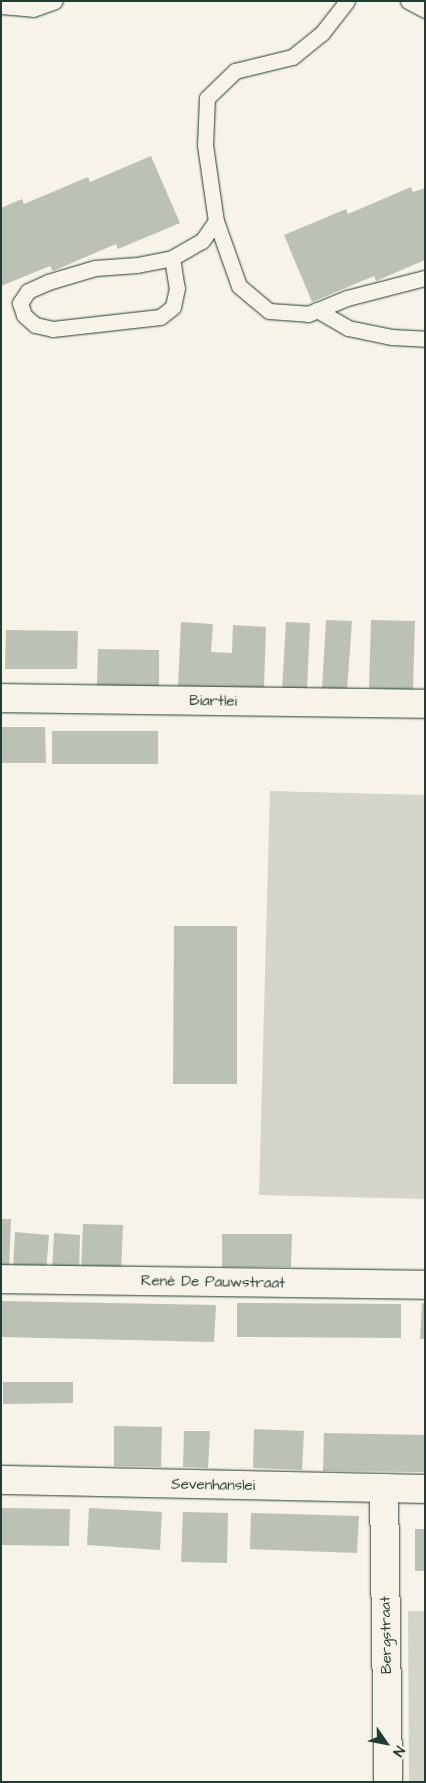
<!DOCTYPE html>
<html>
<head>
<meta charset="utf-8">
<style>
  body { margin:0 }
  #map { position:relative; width:426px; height:1783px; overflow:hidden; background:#f7f3e8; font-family:"Architects Daughter",sans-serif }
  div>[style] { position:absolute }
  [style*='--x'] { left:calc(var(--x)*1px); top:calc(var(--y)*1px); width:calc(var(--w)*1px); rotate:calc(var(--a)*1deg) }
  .green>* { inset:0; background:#d3d5ca }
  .building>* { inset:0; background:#bbc1b6 }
  .roads { filter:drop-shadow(0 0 1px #1f3d34) drop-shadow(0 0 1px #1f3d34) }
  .service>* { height:15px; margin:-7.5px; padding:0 7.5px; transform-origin:7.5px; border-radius:7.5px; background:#f7f3e8 }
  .minor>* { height:28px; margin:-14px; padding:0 14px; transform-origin:14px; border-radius:14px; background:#f7f3e8 }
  span { translate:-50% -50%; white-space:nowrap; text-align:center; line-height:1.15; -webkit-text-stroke:4.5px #f7f3e8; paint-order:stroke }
  .street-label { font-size:15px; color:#1f3d34 }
  .frame { position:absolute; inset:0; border:2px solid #1f3d34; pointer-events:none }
  .north { position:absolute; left:361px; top:1718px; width:50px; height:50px; -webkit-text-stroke:4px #f7f3e8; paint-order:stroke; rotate:123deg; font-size:14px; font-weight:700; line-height:20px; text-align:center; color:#1f3d34 }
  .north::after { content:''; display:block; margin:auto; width:18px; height:22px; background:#1f3d34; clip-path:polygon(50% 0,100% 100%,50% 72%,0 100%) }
</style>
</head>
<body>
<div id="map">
  <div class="green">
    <div style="clip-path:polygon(270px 791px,425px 795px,425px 1199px,259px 1195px)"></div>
    <div style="clip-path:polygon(408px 1611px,425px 1611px,425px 1782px,409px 1782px)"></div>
  </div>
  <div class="building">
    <div style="clip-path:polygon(151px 156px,180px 223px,118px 249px,116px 244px,53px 271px,50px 266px,1px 286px,1px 208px,22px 199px,24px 204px,88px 177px,90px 182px)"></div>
    <div style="clip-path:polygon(411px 187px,413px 192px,425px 188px,425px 260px,376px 281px,374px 276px,312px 302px,284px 235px,346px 209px,348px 214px)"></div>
    <div style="clip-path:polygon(326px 620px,352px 621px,347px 691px,322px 689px)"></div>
    <div style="clip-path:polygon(371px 620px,415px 621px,413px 690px,369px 688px)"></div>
    <div style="clip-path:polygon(181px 622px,213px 624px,211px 652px,232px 653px,233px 625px,266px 627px,264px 688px,178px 686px)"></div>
    <div style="clip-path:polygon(286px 622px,310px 623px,307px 690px,282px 689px)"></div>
    <div style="clip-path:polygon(6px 630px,78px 631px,77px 669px,5px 669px)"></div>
    <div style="clip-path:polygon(98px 649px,159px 650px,159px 687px,97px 686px)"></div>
    <div style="clip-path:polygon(1px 727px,45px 727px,46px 763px,1px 763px)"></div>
    <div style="clip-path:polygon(52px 731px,158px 731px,158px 764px,52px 764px)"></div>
    <div style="clip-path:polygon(174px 926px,237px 926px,237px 1084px,173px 1084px)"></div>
    <div style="clip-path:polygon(1px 1219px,11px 1219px,9px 1270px,1px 1269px)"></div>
    <div style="clip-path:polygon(83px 1224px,123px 1225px,121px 1273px,81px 1271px)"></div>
    <div style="clip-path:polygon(15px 1232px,49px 1235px,46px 1272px,13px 1269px)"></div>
    <div style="clip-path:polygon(54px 1233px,80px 1235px,79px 1272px,52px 1271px)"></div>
    <div style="clip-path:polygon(222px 1234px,292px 1234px,291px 1267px,222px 1267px)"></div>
    <div style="clip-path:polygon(1px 1301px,216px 1305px,214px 1342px,1px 1337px)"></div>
    <div style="clip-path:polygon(237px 1303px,401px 1304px,401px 1338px,237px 1337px)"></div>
    <div style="clip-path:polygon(422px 1303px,425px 1303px,425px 1339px,420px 1339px)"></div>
    <div style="clip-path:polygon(3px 1382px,73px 1382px,73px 1403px,3px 1404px)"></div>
    <div style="clip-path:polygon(114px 1426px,162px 1427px,161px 1467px,114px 1466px)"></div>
    <div style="clip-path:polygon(254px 1429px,304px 1431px,302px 1470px,253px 1468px)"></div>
    <div style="clip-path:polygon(184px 1431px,210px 1431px,208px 1468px,183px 1467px)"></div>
    <div style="clip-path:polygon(324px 1433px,425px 1435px,425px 1472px,323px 1471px)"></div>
    <div style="clip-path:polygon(1px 1508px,70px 1509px,69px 1546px,1px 1545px)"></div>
    <div style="clip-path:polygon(89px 1508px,162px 1512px,160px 1550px,87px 1545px)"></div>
    <div style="clip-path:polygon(183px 1512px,228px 1513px,227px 1563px,181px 1562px)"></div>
    <div style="clip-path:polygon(251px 1513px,359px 1516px,357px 1553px,250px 1549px)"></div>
    <div style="clip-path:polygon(415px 1529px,425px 1529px,425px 1571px,415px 1571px)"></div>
  </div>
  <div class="roads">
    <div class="service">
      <div style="--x:347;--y:1;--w:41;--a:128"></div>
      <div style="--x:322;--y:33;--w:38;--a:141"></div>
      <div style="--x:292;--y:57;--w:59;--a:166.2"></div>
      <div style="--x:235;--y:71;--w:39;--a:136"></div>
      <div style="--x:207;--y:98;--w:47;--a:92.4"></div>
      <div style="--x:205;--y:145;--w:77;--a:81.8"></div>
      <div style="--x:216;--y:221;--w:69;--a:70.5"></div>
      <div style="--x:239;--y:286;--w:39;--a:40"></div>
      <div style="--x:269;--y:311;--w:39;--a:4"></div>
      <div style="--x:308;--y:314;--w:42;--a:-22.3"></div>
      <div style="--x:347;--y:298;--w:81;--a:-14.4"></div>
      <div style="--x:408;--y:1;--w:19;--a:28"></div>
      <div style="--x:1;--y:6;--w:32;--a:5"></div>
      <div style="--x:33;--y:9;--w:23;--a:-20"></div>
      <div style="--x:172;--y:258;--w:30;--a:81"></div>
      <div style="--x:177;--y:288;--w:19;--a:102"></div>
      <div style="--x:173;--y:307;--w:16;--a:142"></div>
      <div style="--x:160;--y:317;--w:108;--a:173.6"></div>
      <div style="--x:53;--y:329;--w:18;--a:-167"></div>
      <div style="--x:35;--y:325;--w:15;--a:-138"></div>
      <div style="--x:24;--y:315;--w:13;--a:-108"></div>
      <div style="--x:20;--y:303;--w:14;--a:-56"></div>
      <div style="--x:28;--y:291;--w:22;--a:-24"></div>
      <div style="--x:48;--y:282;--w:49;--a:-16.6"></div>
      <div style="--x:95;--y:268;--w:42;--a:-4.1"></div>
      <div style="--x:137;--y:265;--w:36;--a:-11"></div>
      <div style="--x:172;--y:258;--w:34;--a:-30"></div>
      <div style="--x:202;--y:241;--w:24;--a:-55"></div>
      <div style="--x:317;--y:310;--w:36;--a:30"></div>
      <div style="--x:348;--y:328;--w:45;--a:11.6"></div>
      <div style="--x:392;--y:337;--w:33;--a:3"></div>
    </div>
    <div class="minor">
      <div style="--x:1;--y:698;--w:424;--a:0.8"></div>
      <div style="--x:1;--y:1279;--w:424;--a:0.8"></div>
      <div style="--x:1;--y:1480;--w:424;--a:1.2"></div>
      <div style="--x:384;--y:1488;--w:294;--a:89.2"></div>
    </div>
  </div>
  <div class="street-label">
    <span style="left:213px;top:701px;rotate:1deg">Biartlei</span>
    <span style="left:213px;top:1282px;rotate:1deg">René De Pauwstraat</span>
    <span style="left:213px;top:1485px;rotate:1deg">Sevenhanslei</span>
    <span style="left:386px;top:1635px;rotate:-91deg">Bergstraat</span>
  </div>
  <div class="frame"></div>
  <div class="north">N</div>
</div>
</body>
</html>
